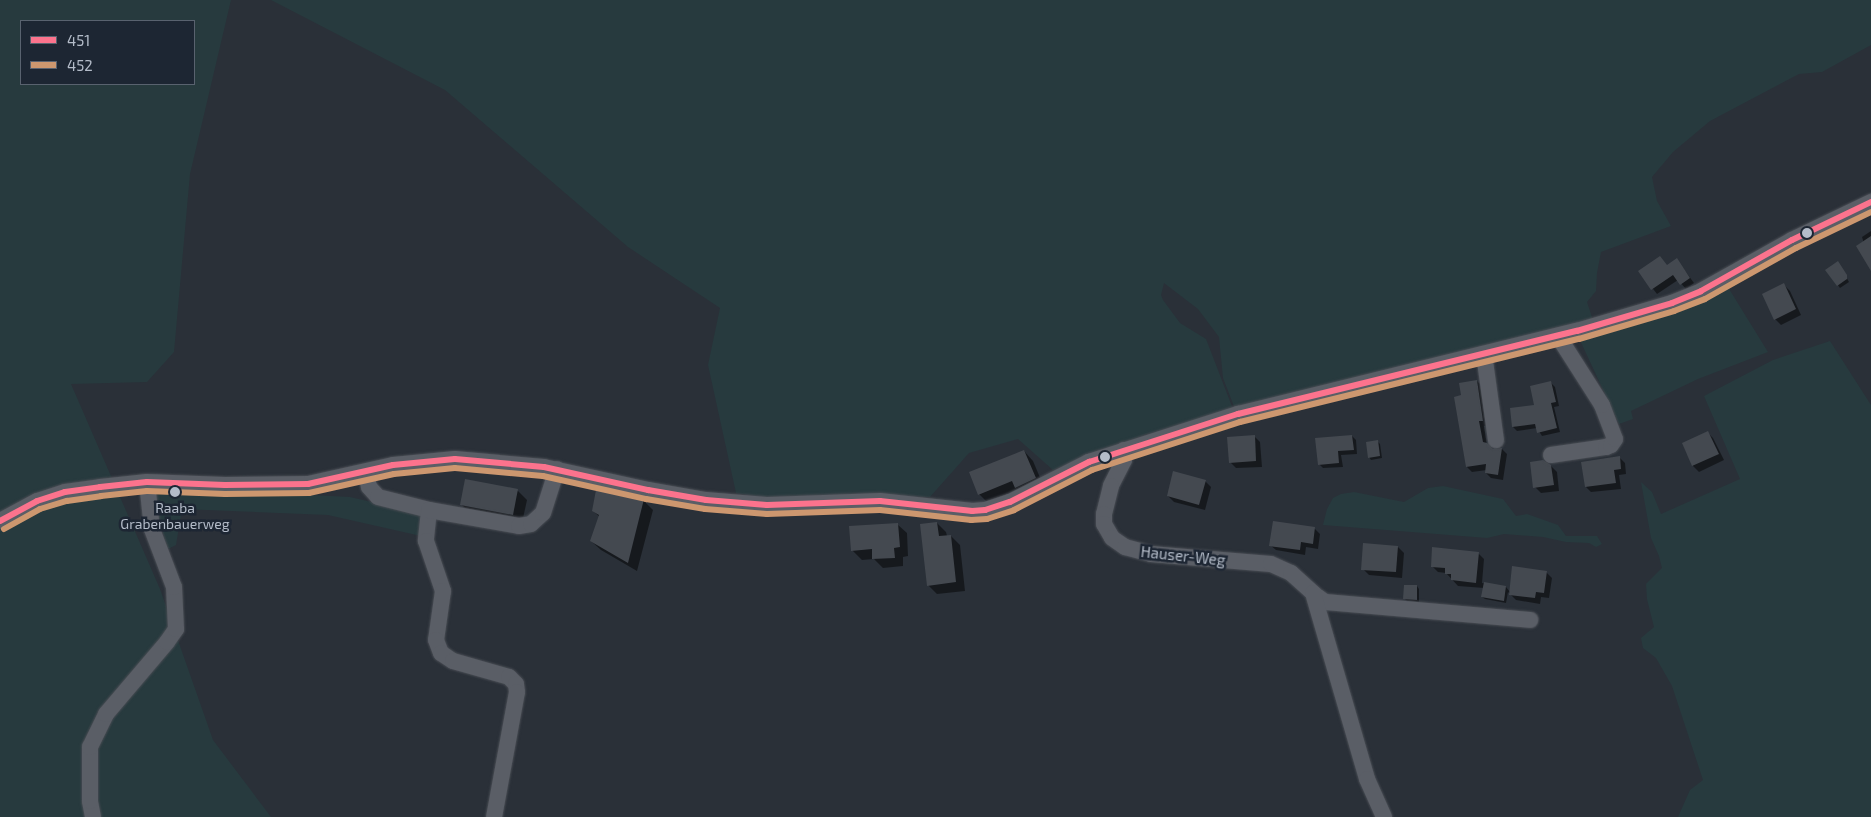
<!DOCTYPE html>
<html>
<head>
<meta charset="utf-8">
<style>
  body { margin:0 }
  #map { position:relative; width:1871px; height:817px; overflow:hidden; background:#2a3038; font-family:"Exo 2",sans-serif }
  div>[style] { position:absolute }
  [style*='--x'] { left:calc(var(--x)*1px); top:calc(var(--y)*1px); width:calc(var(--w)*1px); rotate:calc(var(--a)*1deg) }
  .green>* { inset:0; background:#273a3e }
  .shadow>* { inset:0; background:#0007 }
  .building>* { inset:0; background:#444950 }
  .roads { filter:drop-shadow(0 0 1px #484c53) drop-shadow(0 0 1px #484c53) }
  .minor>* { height:16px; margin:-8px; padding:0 8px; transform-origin:8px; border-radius:8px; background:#5a5e66 }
  .bus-1>* { height:6px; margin:-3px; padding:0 3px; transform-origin:3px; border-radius:3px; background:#fc738d }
  .bus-2>* { height:6px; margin:-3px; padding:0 3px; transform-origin:3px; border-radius:3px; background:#cd976f }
  .dots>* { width:14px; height:14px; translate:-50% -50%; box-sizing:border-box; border:2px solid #1d2633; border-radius:50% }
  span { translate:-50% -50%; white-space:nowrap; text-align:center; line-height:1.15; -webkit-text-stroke:5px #1d2633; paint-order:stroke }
  .bus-label { font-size:14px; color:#b4bcc9 }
  .street-label { font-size:15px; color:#b4bcc9 }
  .legend { position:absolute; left:20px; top:20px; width:175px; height:65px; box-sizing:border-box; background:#1d2633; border:1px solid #59626f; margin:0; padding:6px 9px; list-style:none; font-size:15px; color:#b4bcc9 }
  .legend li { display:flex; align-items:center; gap:10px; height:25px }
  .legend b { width:25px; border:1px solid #59626f }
</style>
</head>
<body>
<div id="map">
  <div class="green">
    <div style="clip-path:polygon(evenodd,0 0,231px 0,190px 174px,174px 352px,147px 382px,71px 384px,160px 589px,213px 740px,271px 817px,0 817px,0 0,21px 21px,194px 21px,194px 84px,21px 84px,21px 21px)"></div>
    <div style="clip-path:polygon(271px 0,1871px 0,1871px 45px,1822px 72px,1799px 74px,1710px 121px,1673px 152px,1652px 177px,1657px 201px,1671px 226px,1601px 252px,1597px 273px,1596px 291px,1587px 302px,1593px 320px,1235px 409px,1223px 378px,1219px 337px,1198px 309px,1164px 283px,1161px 295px,1163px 300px,1180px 323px,1206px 339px,1233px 409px,1147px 434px,1053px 470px,1018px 439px,969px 453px,930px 497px,851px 495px,766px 498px,736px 493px,708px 365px,720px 308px,628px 247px,445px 90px)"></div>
    <div style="clip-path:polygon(1726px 284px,1768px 352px,1698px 379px,1631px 411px,1633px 419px,1619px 424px,1578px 336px)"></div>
    <div style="clip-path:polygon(1830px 341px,1871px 405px,1871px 817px,1678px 817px,1690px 790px,1703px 780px,1672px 686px,1656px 658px,1643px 648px,1641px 638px,1654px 627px,1647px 599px,1646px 584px,1662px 568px,1659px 556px,1651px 538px,1641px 482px,1652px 492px,1661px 514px,1740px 479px,1704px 396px,1773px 360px)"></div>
    <div style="clip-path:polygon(1443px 486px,1503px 499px,1516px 516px,1527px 514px,1558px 525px,1566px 536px,1597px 536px,1602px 544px,1596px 547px,1589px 543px,1566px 542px,1543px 537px,1504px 534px,1487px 538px,1323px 525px,1327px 509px,1333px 498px,1341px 494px,1354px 492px,1404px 502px,1428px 488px)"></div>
    <div style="clip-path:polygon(159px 490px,309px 490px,311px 495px,350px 497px,424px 514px,421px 536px,328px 515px,182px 509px,176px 545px,168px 549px,153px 502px,156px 491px)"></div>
  </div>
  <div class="shadow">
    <div style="clip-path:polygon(1871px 231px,1871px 266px,1862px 237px)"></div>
    <div style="clip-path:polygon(1677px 260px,1694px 283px,1686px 289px,1678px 280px,1657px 294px,1640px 272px,1667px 266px)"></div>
    <div style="clip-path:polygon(1840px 266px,1849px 282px,1840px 288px,1827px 270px)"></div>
    <div style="clip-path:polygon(1784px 285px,1790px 291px,1801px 315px,1781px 325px,1775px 319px)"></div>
    <div style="clip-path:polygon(1477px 381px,1482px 386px,1488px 425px,1484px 426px,1487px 445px,1493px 451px,1502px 449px,1507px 454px,1503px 480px,1491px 478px,1486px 473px,1487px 470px,1472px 472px,1467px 467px,1455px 398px,1463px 396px)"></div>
    <div style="clip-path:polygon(1551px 383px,1555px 387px,1559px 406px,1554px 407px,1560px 432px,1542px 436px,1537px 428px,1517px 431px,1513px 427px,1536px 406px)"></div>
    <div style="clip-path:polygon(1707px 432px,1713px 438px,1724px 460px,1699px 472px,1693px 466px,1683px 444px)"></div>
    <div style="clip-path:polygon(1254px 436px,1260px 442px,1262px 467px,1236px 468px,1230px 462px)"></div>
    <div style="clip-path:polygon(1352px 436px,1356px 440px,1357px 454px,1341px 455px,1343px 467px,1323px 468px,1319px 464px)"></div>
    <div style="clip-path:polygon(1377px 441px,1380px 444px,1382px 458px,1371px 460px,1369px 457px)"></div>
    <div style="clip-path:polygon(1024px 451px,1033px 461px,1044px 487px,988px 503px,979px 494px)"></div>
    <div style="clip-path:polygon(1619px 457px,1625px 463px,1626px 474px,1619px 475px,1621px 489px,1591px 492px,1586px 487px)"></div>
    <div style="clip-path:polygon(1551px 466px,1557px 472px,1559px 491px,1541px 493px,1535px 487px)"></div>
    <div style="clip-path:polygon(1205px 481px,1211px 487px,1205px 510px,1174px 502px,1168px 496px)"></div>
    <div style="clip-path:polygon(518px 491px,527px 500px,522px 523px,471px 514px,462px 505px)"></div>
    <div style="clip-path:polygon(597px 491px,644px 501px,653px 510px,637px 571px,601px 550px,591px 541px,600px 517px,593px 511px)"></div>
    <div style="clip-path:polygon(937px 523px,946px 532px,947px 536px,951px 536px,960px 545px,965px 591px,937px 594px,928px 585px)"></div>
    <div style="clip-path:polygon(897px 524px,907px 533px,908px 556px,903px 557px,903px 566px,883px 568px,874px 559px,862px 560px,852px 550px)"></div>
    <div style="clip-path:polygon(1315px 529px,1320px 534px,1318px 549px,1306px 547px,1305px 555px,1276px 550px,1270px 545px)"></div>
    <div style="clip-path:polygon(1398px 547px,1404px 553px,1402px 578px,1369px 575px,1363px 569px)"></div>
    <div style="clip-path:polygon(1478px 553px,1484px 559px,1482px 583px,1506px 587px,1510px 592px,1546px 572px,1552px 578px,1549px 598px,1541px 597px,1540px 604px,1516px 600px,1508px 592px,1506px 603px,1485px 599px,1482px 597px,1484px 588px,1458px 586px,1446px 573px,1438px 572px,1432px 566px)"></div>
    <div style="clip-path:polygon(1417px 586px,1419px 589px,1419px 602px,1407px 601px,1404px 598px)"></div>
  </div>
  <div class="building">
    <div style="clip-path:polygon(1871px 236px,1871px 271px,1856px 246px)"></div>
    <div style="clip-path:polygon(1660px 256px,1667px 265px,1677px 258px,1690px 278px,1680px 285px,1673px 275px,1651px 290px,1638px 271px)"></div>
    <div style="clip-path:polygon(1838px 261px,1847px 275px,1847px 279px,1837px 286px,1825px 270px)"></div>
    <div style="clip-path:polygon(1784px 283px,1796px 309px,1774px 320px,1762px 294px)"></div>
    <div style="clip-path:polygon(1477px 380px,1483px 421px,1479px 421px,1483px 442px,1487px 443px,1493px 449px,1502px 448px,1498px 475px,1485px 473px,1486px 464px,1466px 467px,1454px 397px,1461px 395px,1459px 383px)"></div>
    <div style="clip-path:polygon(1551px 381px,1556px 402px,1551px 403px,1557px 428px,1537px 433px,1535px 424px,1512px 427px,1510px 408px,1534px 405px,1530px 386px)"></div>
    <div style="clip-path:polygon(1708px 431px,1719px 454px,1692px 466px,1682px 443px)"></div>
    <div style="clip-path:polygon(1255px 435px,1256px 461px,1229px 463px,1227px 437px)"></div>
    <div style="clip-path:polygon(1352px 435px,1354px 450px,1338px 451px,1339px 463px,1318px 465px,1315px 438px)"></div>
    <div style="clip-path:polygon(1378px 440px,1380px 456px,1368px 458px,1366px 442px)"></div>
    <div style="clip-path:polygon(1024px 450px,1036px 478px,1015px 488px,1012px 481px,978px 495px,969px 472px)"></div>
    <div style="clip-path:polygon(1620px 456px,1621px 469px,1614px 470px,1616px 483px,1585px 487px,1581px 462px)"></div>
    <div style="clip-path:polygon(1543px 460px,1551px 465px,1554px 485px,1533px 488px,1530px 462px)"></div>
    <div style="clip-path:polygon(1173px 471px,1206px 480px,1199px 505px,1167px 496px)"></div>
    <div style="clip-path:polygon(465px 479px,518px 489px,513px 515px,460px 505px)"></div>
    <div style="clip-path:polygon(596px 490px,644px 499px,628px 563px,590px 541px,599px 515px,592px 511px)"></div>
    <div style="clip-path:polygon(1273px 521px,1315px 527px,1313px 544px,1301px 542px,1300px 550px,1269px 546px)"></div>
    <div style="clip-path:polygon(937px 522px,939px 536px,951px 535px,956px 582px,927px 586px,920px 524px)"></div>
    <div style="clip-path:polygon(898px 523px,900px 547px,894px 548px,895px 558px,872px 559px,872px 549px,851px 551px,849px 526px)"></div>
    <div style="clip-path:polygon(1363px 543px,1398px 546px,1396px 572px,1361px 570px)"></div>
    <div style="clip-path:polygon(1432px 547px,1479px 552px,1476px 583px,1451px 580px,1451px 574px,1445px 574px,1445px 568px,1431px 567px)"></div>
    <div style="clip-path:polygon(1512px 566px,1547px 571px,1544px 593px,1536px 592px,1535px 598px,1509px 595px)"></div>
    <div style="clip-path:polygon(1484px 582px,1506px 586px,1504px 601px,1481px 597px)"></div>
    <div style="clip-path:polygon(1404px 585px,1417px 585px,1417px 600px,1403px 599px)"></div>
  </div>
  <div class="roads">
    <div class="minor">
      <div style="--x:1484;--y:354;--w:87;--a:82.1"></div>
      <div style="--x:1124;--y:450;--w:10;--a:90"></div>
      <div style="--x:1124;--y:460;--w:29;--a:117"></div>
      <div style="--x:1111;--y:486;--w:29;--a:104"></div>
      <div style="--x:1104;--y:514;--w:10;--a:90"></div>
      <div style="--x:1104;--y:524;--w:16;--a:60"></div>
      <div style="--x:1112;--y:538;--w:16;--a:35"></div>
      <div style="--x:1125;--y:547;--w:27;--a:15"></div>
      <div style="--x:1151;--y:554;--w:120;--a:4.8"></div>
      <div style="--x:1271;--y:564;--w:22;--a:24"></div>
      <div style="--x:1291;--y:573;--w:36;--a:42"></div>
      <div style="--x:1318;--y:597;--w:9;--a:36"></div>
      <div style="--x:1325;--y:602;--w:206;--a:5"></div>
      <div style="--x:1551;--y:455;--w:56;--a:-8.3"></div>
      <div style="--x:1606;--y:447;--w:5;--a:-22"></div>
      <div style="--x:1611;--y:445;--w:7;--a:-56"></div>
      <div style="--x:1615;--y:439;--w:36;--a:-111"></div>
      <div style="--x:1602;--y:405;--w:82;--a:-122.5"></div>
      <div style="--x:366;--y:472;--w:15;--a:79"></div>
      <div style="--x:369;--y:487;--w:13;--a:48"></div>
      <div style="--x:378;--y:497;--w:53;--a:14.3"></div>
      <div style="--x:429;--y:510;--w:31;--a:96"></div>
      <div style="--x:426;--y:541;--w:53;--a:71.2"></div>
      <div style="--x:443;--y:591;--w:49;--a:98.1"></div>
      <div style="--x:436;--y:640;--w:14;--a:69"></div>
      <div style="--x:441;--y:653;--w:14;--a:34"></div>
      <div style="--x:453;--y:661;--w:58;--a:15.9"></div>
      <div style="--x:509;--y:677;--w:10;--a:45"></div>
      <div style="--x:516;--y:684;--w:8;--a:83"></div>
      <div style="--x:517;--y:692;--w:127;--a:100.4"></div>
      <div style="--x:429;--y:510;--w:91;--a:10.1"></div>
      <div style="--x:519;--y:526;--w:12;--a:-9"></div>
      <div style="--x:531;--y:524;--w:16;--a:-43"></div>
      <div style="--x:543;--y:513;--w:46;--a:-72.3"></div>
      <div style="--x:0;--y:521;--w:42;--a:-28.4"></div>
      <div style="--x:37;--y:501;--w:29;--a:-18"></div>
      <div style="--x:65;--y:492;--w:35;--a:-8"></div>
      <div style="--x:100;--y:487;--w:47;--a:-6.1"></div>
      <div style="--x:147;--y:482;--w:78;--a:2.2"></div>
      <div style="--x:225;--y:485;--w:83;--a:-0.7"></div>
      <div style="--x:308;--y:484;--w:87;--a:-12.6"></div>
      <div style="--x:393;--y:465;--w:62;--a:-5.5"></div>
      <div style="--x:455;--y:459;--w:89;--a:5.1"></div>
      <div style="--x:544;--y:467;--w:107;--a:12.5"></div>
      <div style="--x:648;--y:490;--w:59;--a:9.8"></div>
      <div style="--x:706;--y:500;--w:61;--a:4.7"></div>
      <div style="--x:767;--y:505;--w:113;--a:-2"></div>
      <div style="--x:880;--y:501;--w:93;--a:6.2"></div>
      <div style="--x:972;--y:511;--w:13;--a:-4"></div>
      <div style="--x:985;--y:510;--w:26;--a:-18"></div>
      <div style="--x:1010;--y:502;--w:89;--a:-26.9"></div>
      <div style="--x:1089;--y:462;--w:157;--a:-17.9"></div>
      <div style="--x:1238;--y:414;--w:349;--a:-13.8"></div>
      <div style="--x:1577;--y:331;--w:99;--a:-16.4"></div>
      <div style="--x:1672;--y:303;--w:31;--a:-22"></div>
      <div style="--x:1701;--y:291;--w:104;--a:-29.3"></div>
      <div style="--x:1792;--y:240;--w:88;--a:-25.7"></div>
      <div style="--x:1313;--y:593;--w:194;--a:73.8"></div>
      <div style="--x:1367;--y:779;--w:42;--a:65.9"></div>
      <div style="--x:93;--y:817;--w:16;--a:-101"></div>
      <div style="--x:90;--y:801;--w:54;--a:-90"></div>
      <div style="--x:90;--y:747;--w:37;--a:-64"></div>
      <div style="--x:106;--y:714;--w:94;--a:-49.7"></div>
      <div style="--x:167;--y:642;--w:16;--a:-55"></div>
      <div style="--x:176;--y:629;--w:42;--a:-92.7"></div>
      <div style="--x:174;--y:587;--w:62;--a:-110.8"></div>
      <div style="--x:152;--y:529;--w:47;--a:-96.1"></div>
    </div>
  </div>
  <div class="bus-1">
    <div style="--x:0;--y:521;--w:42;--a:-28.4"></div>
    <div style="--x:37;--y:501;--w:29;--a:-18"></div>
    <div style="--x:65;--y:492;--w:35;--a:-8"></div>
    <div style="--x:100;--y:487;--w:47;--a:-6.1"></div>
    <div style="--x:147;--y:482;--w:78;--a:2.2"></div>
    <div style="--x:225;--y:485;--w:83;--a:-0.7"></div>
    <div style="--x:308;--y:484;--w:87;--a:-12.6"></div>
    <div style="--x:393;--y:465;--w:62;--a:-5.5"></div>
    <div style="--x:455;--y:459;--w:89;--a:5.1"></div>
    <div style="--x:544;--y:467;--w:107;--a:12.5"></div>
    <div style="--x:648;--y:490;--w:59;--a:9.8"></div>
    <div style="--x:706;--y:500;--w:61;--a:4.7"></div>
    <div style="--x:767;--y:505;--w:113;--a:-2"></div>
    <div style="--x:880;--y:501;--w:93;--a:6.2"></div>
    <div style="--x:972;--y:511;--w:13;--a:-4"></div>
    <div style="--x:985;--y:510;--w:26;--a:-18"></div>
    <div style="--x:1010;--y:502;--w:89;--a:-26.9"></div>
    <div style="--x:1089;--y:462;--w:157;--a:-17.9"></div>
    <div style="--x:1238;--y:414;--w:349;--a:-13.8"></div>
    <div style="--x:1577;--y:331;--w:99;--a:-16.4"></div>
    <div style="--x:1672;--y:303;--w:31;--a:-22"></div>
    <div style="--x:1701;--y:291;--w:104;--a:-29.3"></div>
    <div style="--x:1792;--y:240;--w:88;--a:-25.7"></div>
  </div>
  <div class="bus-2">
    <div style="--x:4;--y:529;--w:41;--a:-29.1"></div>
    <div style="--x:40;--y:509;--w:28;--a:-17"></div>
    <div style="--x:67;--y:501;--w:34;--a:-8"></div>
    <div style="--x:101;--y:496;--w:46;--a:-6.2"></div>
    <div style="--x:147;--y:491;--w:78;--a:2.2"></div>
    <div style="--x:225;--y:494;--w:84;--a:-0.7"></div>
    <div style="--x:309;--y:493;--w:87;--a:-12.6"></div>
    <div style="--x:394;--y:474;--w:61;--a:-5.6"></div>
    <div style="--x:455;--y:468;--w:88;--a:5.2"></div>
    <div style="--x:543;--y:476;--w:106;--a:12.6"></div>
    <div style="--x:646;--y:499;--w:60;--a:9.6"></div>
    <div style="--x:705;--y:509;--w:62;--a:4.6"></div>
    <div style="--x:767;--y:514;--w:113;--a:-2"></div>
    <div style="--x:880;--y:510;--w:92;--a:6.3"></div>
    <div style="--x:971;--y:520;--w:16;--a:-4"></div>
    <div style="--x:987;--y:519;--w:28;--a:-18"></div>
    <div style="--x:1014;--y:510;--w:88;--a:-27.1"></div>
    <div style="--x:1092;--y:470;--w:156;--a:-18"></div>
    <div style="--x:1240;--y:422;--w:349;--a:-13.8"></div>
    <div style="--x:1579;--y:339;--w:99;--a:-16.4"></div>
    <div style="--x:1674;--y:311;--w:33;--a:-21"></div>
    <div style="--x:1705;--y:299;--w:104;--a:-29.3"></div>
    <div style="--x:1796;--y:248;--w:83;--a:-25.6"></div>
  </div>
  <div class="dots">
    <div style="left:1807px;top:233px;background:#b4bcc9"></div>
    <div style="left:1105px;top:457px;background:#b4bcc9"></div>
    <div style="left:175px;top:492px;background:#b4bcc9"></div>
  </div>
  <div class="bus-label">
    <span style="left:175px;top:516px">Raaba<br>Grabenbauerweg</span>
  </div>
  <div class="street-label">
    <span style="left:1183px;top:556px;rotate:6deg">Hauser-Weg</span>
  </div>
  <ul class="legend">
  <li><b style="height:6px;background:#fc738d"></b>451</li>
  <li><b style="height:6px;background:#cd976f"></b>452</li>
  </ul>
</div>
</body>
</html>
